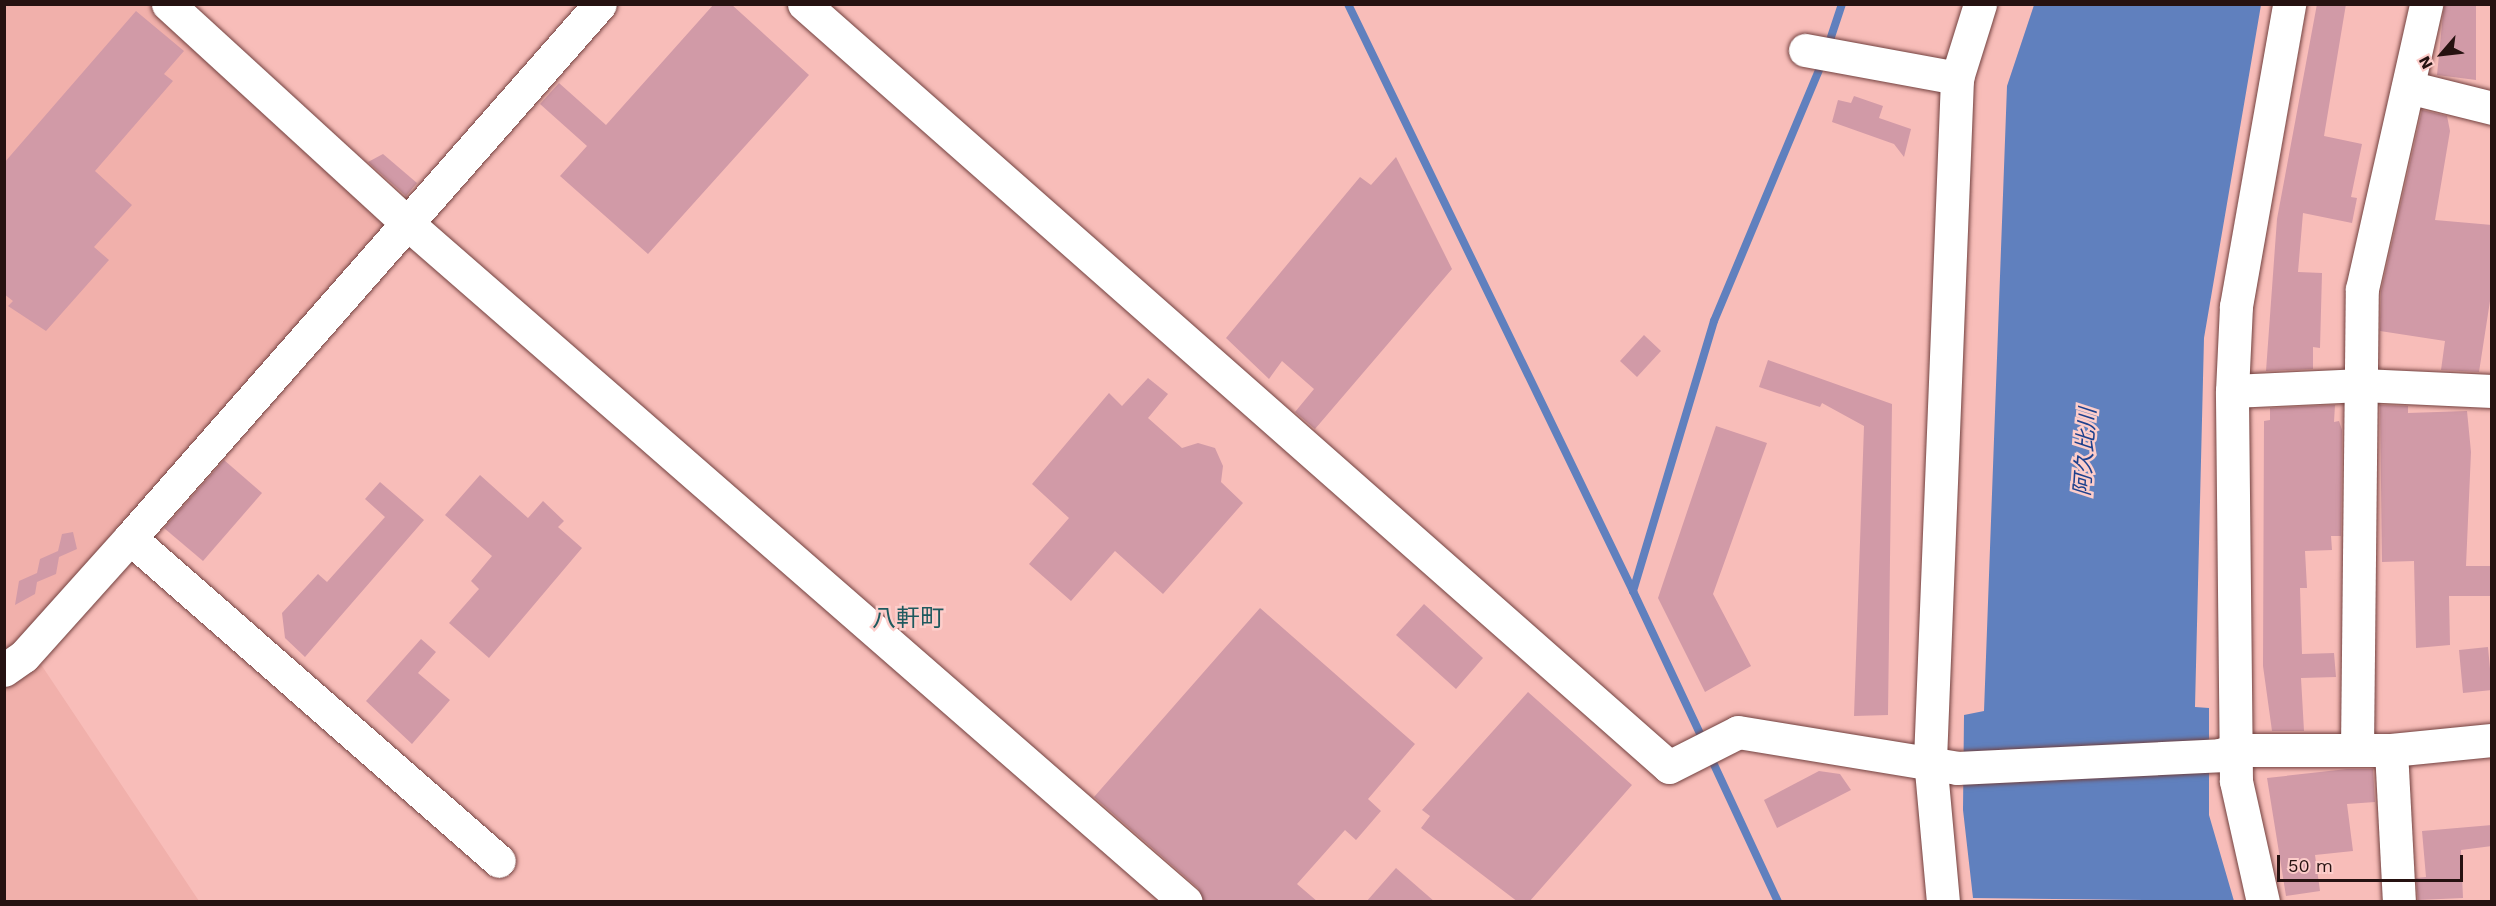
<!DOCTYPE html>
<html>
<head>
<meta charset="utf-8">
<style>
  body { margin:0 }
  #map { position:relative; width:2496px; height:906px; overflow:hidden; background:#f8bdb9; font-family:"Work Sans","Noto Sans JP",sans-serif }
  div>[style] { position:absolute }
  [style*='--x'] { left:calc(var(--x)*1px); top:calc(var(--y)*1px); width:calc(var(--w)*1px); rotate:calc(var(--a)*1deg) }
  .built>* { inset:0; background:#f1b0ab }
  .water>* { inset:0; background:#6080be }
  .stream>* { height:8px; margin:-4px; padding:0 4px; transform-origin:4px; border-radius:4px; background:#6080be }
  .building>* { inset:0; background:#d19aa7 }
  .roads { filter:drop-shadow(0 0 2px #72413f) drop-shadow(0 0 2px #72413f) }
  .minor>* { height:33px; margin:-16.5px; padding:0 16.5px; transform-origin:16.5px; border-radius:16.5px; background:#fff }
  span { translate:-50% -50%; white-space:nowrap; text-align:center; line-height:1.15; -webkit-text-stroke:5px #fdcdca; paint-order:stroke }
  .water-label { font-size:22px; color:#1e418d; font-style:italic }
  .quarter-label { font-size:24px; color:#1e595e }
  .frame { position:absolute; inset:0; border:6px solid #261211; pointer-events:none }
  .north { position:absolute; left:2412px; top:24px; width:60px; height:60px; -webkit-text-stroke:4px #fdcdca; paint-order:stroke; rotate:242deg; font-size:16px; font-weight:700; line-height:24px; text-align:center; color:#261211 }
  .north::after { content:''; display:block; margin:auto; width:21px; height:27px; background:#261211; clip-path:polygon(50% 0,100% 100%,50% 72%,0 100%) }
  .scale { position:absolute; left:2277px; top:855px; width:186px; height:27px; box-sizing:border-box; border:3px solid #261211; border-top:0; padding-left:8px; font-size:18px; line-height:21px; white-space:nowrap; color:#261211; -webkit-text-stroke:4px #fdcdca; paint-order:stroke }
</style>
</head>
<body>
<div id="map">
  <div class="built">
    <div style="clip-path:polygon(5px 5px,158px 5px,414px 236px,38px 660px,199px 901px,5px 902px)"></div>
  </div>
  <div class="water">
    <div style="clip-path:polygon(2034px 5px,2261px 5px,2204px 338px,2195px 707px,2209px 708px,2209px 815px,2234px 901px,1973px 898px,1963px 810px,1964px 715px,1984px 711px,2007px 86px)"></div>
  </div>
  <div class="stream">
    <div style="--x:1348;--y:4;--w:653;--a:64.1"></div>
    <div style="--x:1828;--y:46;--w:44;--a:-71.6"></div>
    <div style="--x:1704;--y:742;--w:167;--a:-115.2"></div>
    <div style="--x:1633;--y:591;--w:282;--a:-73.3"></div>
    <div style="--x:1714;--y:321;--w:283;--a:-67.3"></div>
    <div style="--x:1710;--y:756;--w:161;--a:65"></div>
  </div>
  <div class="building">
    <div style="clip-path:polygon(714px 4px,731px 4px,809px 75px,648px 254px,560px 176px,587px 146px,540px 104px,559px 83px,606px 125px)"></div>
    <div style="clip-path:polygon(2317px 4px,2346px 4px,2324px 136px,2362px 144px,2351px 197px,2357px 198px,2352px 223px,2303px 213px,2298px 272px,2322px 273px,2320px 348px,2313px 347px,2313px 369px,2266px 371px,2277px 219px)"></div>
    <div style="clip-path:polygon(2444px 4px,2476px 4px,2476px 80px,2437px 75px)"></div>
    <div style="clip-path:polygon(136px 11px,184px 51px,164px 74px,173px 81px,95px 171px,132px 205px,94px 247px,109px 260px,46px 331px,8px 306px,13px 301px,4px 294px,4px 163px)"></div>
    <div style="clip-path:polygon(1854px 96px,1883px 106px,1879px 118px,1911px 129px,1904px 157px,1894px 144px,1832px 122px,1838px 100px,1851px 103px)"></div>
    <div style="clip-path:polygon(2422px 110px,2447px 116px,2450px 131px,2435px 220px,2492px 225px,2490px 301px,2479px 372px,2441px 370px,2445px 341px,2380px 331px,2381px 291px)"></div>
    <div style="clip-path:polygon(383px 154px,417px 183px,406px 196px,368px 162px)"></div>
    <div style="clip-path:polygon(1396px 157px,1452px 269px,1315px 429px,1295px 412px,1314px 389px,1282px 361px,1269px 379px,1226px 338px,1360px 177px,1371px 185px)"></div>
    <div style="clip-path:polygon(1644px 335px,1661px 351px,1637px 377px,1620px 361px)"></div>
    <div style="clip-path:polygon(1768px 360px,1892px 404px,1888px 715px,1854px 716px,1864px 426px,1822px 403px,1820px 407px,1759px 387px)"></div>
    <div style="clip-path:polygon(1148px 378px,1168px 394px,1148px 418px,1182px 448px,1198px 443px,1215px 448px,1223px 466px,1221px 482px,1243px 503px,1163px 594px,1115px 551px,1071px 601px,1029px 564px,1069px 518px,1032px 484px,1109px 393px,1122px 406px)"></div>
    <div style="clip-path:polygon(2335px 405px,2334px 422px,2339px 421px,2342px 430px,2341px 536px,2331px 536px,2332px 550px,2305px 551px,2307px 588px,2300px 588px,2302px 654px,2334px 653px,2336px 677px,2301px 678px,2304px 731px,2272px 731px,2263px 666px,2264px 421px,2270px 420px,2270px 408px)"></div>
    <div style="clip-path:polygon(2380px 405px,2408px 406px,2408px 413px,2467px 411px,2471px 452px,2466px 566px,2492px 566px,2492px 596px,2449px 596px,2450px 645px,2416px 648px,2414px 561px,2382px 562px)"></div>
    <div style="clip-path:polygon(1716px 426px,1767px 443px,1713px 594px,1751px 666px,1705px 692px,1658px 598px)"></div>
    <div style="clip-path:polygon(224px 460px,262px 493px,203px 561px,164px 528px)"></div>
    <div style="clip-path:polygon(480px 475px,528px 518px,543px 501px,564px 521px,558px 527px,582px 548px,489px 658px,449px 623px,479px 589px,471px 581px,492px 556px,445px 515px)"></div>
    <div style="clip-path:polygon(380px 482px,424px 520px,305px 657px,285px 638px,282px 613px,318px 574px,327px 582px,385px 517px,365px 499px)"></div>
    <div style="clip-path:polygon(73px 532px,77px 549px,59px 557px,56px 574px,37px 582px,35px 594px,15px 605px,19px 581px,37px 573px,40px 559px,58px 551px,62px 534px)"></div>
    <div style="clip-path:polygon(1424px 604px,1483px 658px,1456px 689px,1396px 635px)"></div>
    <div style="clip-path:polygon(1260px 608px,1415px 744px,1368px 799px,1381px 811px,1356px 840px,1345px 830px,1297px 884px,1318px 902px,1204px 902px,1198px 888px,1094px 797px)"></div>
    <div style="clip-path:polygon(421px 639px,436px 652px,418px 673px,450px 700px,412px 744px,366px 701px)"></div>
    <div style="clip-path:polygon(2488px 647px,2492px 690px,2463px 693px,2459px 650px)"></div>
    <div style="clip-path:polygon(1528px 692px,1632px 785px,1529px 902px,1518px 902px,1421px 828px,1430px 816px,1422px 810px)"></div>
    <div style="clip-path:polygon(2347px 769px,2373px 769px,2375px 802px,2347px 804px,2353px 851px,2315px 855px,2320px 891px,2286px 896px,2267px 778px)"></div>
    <div style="clip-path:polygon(1819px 771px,1840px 774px,1851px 790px,1777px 828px,1764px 800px)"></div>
    <div style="clip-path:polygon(2492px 825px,2492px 846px,2461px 850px,2463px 898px,2418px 900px,2416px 878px,2426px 877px,2422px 831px)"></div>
    <div style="clip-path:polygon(1396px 868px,1435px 902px,1366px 902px)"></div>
  </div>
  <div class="roads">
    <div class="minor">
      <div style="--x:168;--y:4;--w:324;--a:42.5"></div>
      <div style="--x:407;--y:223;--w:1033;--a:41.08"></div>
      <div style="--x:804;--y:4;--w:1153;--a:41.41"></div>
      <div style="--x:1669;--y:767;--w:77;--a:-26.9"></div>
      <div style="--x:1738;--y:732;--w:222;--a:9.3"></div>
      <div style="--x:1957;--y:768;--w:263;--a:-2.8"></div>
      <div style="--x:2220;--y:755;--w:16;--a:-18"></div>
      <div style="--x:2235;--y:750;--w:156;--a:0"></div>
      <div style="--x:2391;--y:750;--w:101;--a:-5.7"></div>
      <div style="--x:1805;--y:50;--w:155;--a:10.4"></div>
      <div style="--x:2408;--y:87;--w:87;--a:14"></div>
      <div style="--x:2232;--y:391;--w:130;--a:-2.6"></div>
      <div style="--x:2362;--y:385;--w:130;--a:2.6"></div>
      <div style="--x:130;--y:538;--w:490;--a:41.2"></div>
      <div style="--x:4;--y:670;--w:24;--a:-35"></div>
      <div style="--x:24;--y:656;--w:159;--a:-48.1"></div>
      <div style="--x:130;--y:538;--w:711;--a:-48.65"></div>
      <div style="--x:2357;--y:749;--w:460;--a:-89.4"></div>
      <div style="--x:2362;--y:289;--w:292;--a:-77.3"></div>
      <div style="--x:2391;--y:750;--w:152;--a:87"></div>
      <div style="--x:1943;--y:902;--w:143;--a:-95.2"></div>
      <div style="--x:1930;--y:760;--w:683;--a:-87.73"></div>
      <div style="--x:1957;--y:78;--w:77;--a:-72.7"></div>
      <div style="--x:2263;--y:902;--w:124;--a:-102.6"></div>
      <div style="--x:2236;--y:781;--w:390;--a:-90.6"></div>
      <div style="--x:2232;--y:391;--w:85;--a:-87.3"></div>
      <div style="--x:2236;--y:306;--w:307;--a:-80"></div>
    </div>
  </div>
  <div class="water-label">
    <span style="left:2085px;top:452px;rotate:-86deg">阿久比川</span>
  </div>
  <div class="quarter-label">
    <span style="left:908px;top:619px">八軒町</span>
  </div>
  <div class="frame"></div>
  <div class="north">N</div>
  <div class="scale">50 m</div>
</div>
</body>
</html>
